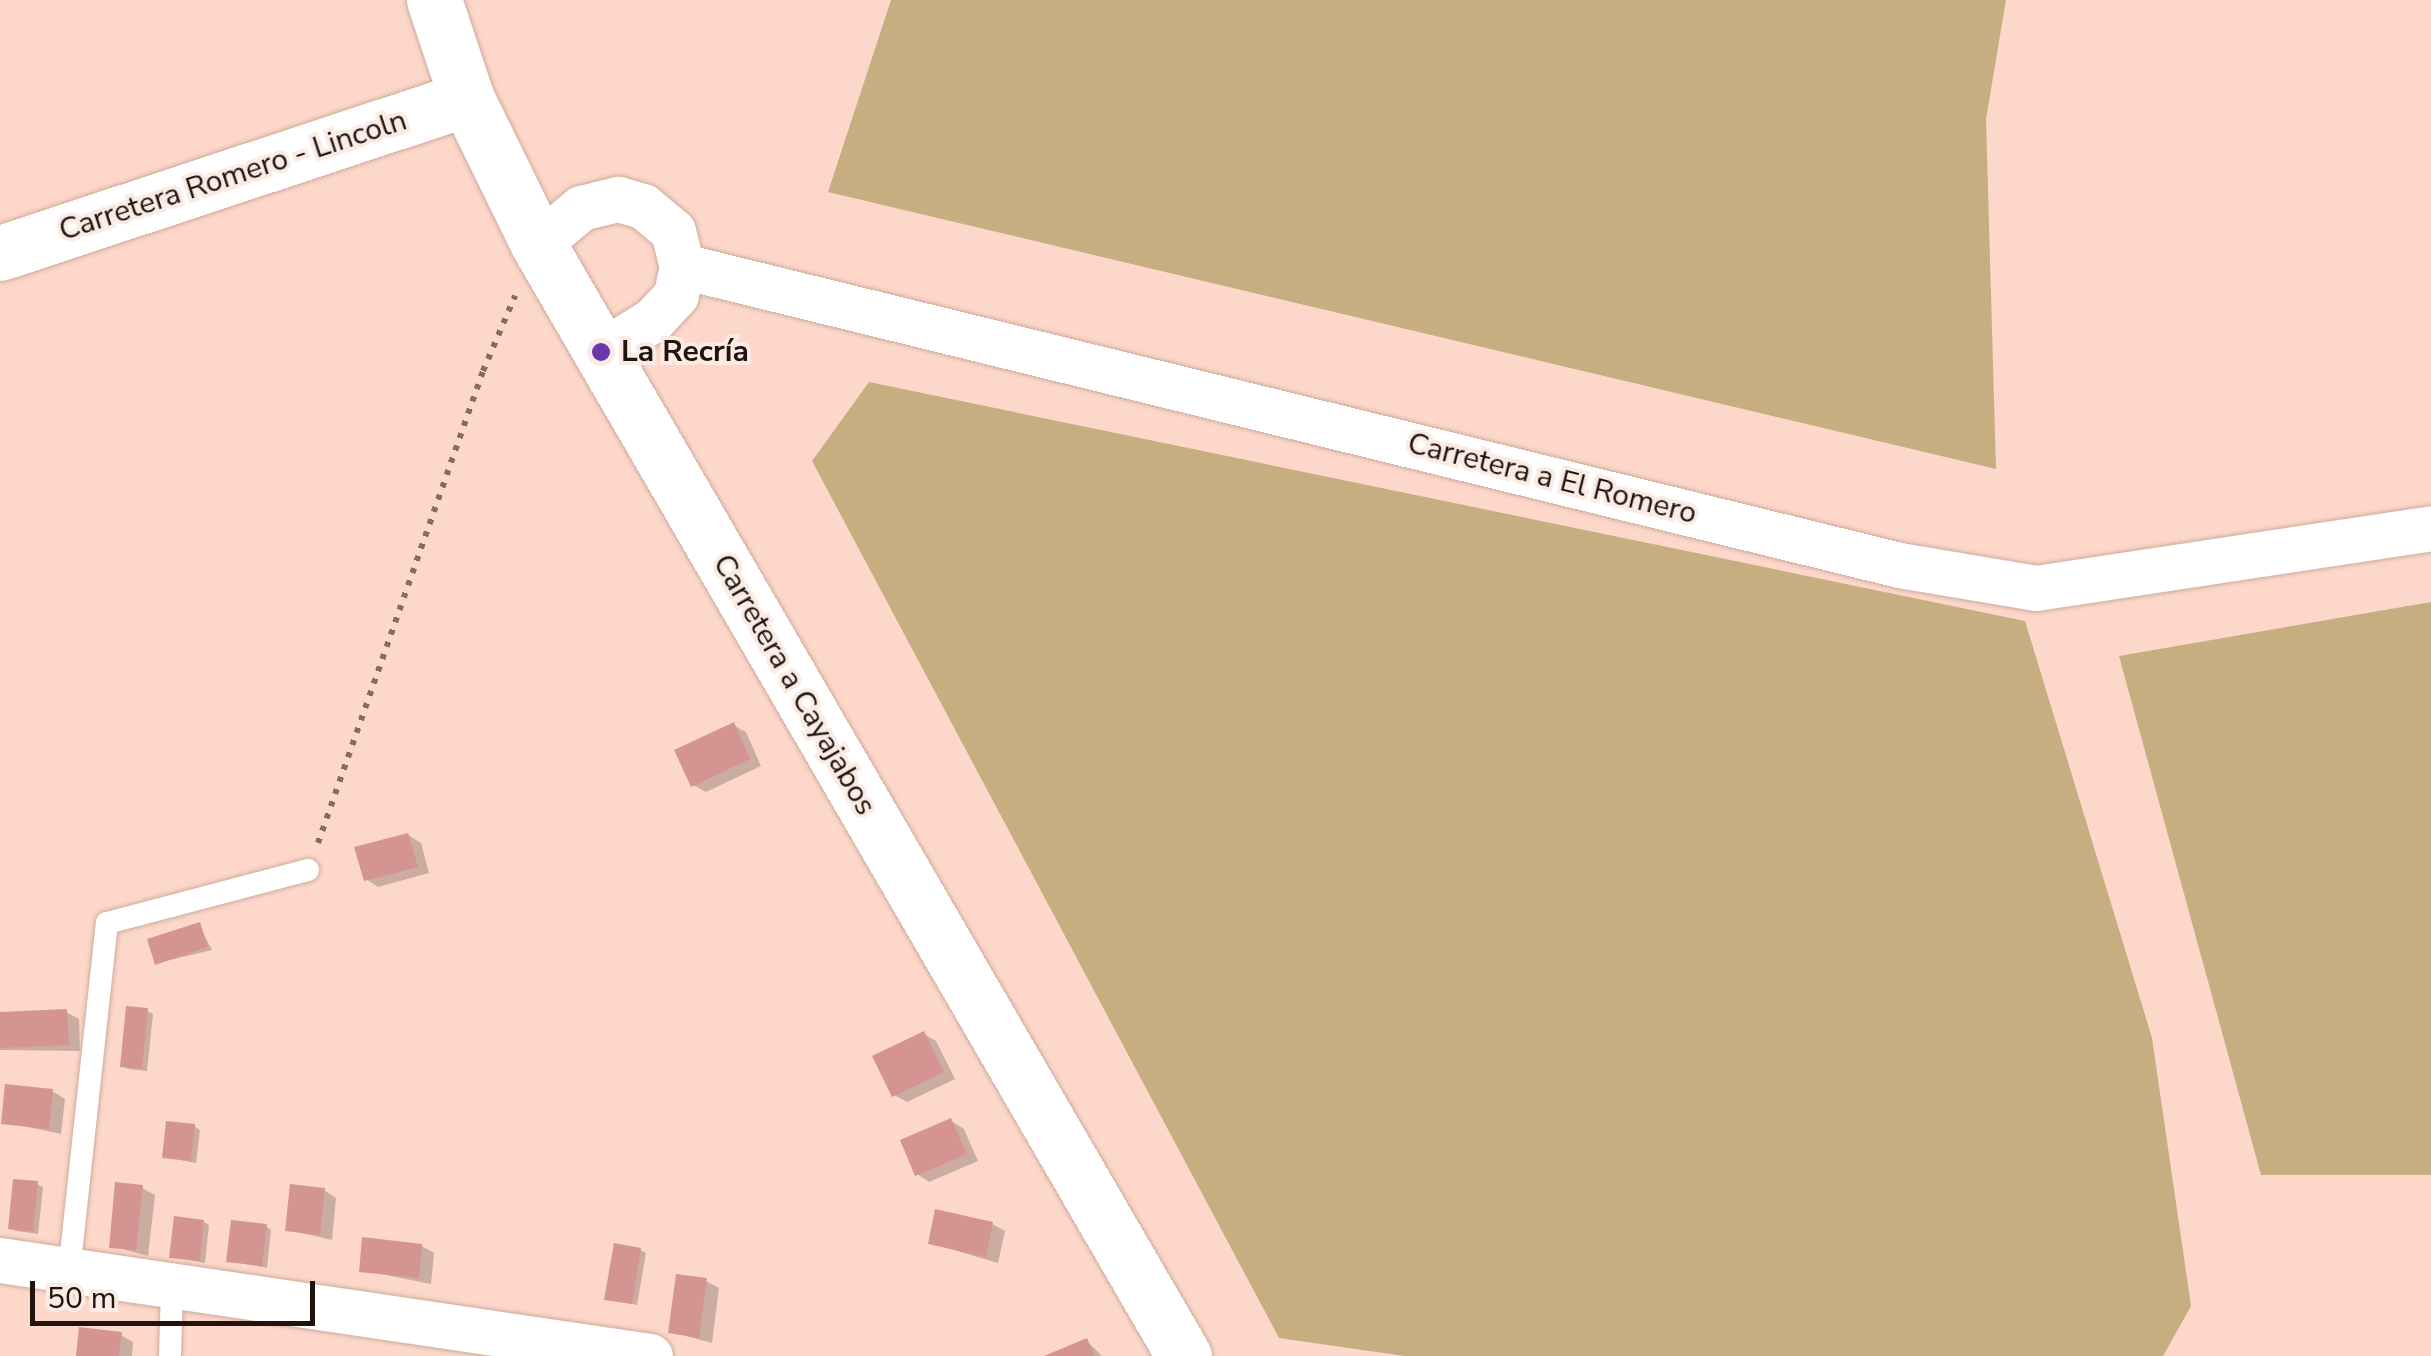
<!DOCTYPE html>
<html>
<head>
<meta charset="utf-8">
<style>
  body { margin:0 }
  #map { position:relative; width:2431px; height:1356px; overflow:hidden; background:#fdd8ca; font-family:"Nunito Sans",sans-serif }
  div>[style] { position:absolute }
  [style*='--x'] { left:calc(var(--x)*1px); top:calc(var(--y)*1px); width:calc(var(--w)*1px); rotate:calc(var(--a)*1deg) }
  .green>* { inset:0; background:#c6ae80 }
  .shadow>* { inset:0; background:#0003 }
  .building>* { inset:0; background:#d49592 }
  .path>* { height:6px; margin-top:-3px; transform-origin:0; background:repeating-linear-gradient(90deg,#846c63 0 5px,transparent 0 13px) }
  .roads { filter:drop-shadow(0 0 2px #ceab9d) drop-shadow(0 0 2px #ceab9d) }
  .service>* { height:22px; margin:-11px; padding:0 11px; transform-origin:11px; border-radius:11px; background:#fff }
  .minor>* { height:45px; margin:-22.5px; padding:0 22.5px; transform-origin:22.5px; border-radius:22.5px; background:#fff }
  .tertiary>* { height:55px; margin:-27.5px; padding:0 27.5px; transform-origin:27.5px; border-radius:27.5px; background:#fff }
  .secondary>* { height:55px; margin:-27.5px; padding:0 27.5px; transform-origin:27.5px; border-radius:27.5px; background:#fff }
  .dots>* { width:28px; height:28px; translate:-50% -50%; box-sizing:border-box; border:5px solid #faebe5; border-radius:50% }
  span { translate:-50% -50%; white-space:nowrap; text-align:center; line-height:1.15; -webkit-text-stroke:8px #faebe5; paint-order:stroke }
  .street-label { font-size:30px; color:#21140f }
  .poi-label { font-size:30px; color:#21140f; font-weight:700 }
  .left { translate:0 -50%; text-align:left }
  .scale { position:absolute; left:30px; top:1281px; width:285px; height:45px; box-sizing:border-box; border:5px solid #21140f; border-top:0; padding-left:12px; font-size:30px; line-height:35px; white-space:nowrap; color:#21140f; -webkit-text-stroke:8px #faebe5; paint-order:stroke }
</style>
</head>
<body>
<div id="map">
  <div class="green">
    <div style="clip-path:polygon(891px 0,2006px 0,1986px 119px,1996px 469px,828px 192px)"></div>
    <div style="clip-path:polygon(869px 382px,2025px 621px,2152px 1038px,2191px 1306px,2163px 1356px,1404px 1356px,1279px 1338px,812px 461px)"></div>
    <div style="clip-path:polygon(2431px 602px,2431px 1175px,2261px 1175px,2119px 656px)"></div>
  </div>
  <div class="shadow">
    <div style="clip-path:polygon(733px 725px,746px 732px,761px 766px,706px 792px,693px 785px)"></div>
    <div style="clip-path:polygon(408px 835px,421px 843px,429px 873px,378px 887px,366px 879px)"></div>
    <div style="clip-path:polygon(199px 925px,212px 950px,157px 963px)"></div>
    <div style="clip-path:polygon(147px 1011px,153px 1014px,147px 1071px,128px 1069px,122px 1066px)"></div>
    <div style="clip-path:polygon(66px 1012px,79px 1019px,80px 1051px,0 1050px,0 1015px)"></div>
    <div style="clip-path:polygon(924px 1034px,936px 1041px,955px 1079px,907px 1102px,894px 1095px)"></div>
    <div style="clip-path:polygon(52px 1091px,65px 1099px,61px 1134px,4px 1122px)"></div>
    <div style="clip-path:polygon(951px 1121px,964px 1129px,978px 1161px,929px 1182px,917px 1174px)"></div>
    <div style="clip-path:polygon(194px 1126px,200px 1130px,196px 1163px,165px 1157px)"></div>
    <div style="clip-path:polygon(37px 1184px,43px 1187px,38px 1234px,16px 1231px,10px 1228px)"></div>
    <div style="clip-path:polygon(142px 1188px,155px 1195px,148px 1256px,111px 1246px)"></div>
    <div style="clip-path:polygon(324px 1190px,336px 1198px,332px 1240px,288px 1230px)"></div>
    <div style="clip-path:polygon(204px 1222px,209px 1225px,205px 1263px,172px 1257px)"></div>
    <div style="clip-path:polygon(992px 1224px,1005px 1231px,998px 1263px,930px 1243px)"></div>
    <div style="clip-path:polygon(266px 1226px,271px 1230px,267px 1268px,229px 1261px)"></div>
    <div style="clip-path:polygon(422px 1246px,434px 1253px,431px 1284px,361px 1270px)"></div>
    <div style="clip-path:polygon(640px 1250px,646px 1253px,637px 1305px,607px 1298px)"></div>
    <div style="clip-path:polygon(706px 1281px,719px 1288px,712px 1343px,671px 1332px)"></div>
    <div style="clip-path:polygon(121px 1335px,133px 1342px,132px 1356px,79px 1356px)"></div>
    <div style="clip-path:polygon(1087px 1341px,1102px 1356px,1050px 1356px)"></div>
  </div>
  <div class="building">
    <div style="clip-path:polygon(734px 722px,750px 759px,691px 787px,674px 750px)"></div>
    <div style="clip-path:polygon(408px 833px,418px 867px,364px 881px,354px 847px)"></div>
    <div style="clip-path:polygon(200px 922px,208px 947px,155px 965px,147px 939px)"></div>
    <div style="clip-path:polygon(126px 1006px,148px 1008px,142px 1069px,120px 1067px)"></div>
    <div style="clip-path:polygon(67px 1009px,69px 1045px,0 1048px,0 1012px)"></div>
    <div style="clip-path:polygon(924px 1031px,944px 1072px,892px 1097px,872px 1056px)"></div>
    <div style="clip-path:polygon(5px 1084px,53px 1089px,49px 1129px,1px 1124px)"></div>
    <div style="clip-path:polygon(951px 1118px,967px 1154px,915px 1176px,900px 1140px)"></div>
    <div style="clip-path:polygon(166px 1121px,195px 1124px,191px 1161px,162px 1158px)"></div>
    <div style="clip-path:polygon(13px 1179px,38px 1181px,33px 1232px,8px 1229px)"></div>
    <div style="clip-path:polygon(115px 1182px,143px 1185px,136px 1250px,109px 1248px)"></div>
    <div style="clip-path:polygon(290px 1184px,325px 1188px,320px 1235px,285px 1231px)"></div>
    <div style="clip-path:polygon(935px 1209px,993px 1222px,986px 1257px,928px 1244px)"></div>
    <div style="clip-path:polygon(174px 1216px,204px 1220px,200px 1261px,169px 1258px)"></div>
    <div style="clip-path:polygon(231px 1220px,267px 1224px,262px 1266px,226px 1262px)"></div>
    <div style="clip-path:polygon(362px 1237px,422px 1244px,419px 1278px,359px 1272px)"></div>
    <div style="clip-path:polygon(614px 1243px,641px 1248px,632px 1304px,604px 1300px)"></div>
    <div style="clip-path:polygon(676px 1274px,707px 1278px,699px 1338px,668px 1333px)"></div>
    <div style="clip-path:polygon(79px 1327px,122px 1332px,119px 1356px,76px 1356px)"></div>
    <div style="clip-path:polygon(1087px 1338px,1094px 1356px,1044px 1356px)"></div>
  </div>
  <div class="path">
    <div style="--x:318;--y:843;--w:500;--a:-70.73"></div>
    <div style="--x:483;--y:371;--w:82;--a:-66.9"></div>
  </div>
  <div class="roads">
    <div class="service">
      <div style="--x:69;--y:1272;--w:351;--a:-83.8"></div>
      <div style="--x:107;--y:923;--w:208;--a:-14.8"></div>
      <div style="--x:170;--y:1356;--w:69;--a:-88.3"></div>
    </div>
    <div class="minor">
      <div style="--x:538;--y:244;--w:56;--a:-39.9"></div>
      <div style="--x:581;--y:208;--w:38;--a:-14"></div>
      <div style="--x:618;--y:199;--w:26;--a:16"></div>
      <div style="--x:643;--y:206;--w:39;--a:40"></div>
      <div style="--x:673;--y:231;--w:36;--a:76"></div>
      <div style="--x:682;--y:266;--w:30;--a:102"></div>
      <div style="--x:676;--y:295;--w:33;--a:133"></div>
      <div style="--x:654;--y:319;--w:62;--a:148.1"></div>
      <div style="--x:682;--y:266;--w:1253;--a:13.8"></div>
      <div style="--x:1899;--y:565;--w:139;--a:9.5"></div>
      <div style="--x:2036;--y:588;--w:400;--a:-8.6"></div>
      <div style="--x:0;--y:1260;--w:657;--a:8.4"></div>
    </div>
    <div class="tertiary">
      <div style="--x:0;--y:253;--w:492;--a:-18.3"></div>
    </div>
    <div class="secondary">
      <div style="--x:434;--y:0;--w:104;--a:71.6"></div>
      <div style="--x:467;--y:99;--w:161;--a:63.9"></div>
      <div style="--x:538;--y:244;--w:1286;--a:59.85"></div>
    </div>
  </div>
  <div class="dots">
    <div style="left:601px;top:352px;background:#6d35ab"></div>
  </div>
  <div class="street-label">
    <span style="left:233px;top:176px;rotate:-18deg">Carretera Romero - Lincoln</span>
    <span style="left:1552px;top:479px;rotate:14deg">Carretera a El Romero</span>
    <span style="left:794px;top:685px;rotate:60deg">Carretera a Cayajabos</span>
  </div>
  <div class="poi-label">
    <span class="left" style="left:621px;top:352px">La Recría</span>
  </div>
  <div class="scale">50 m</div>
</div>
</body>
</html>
